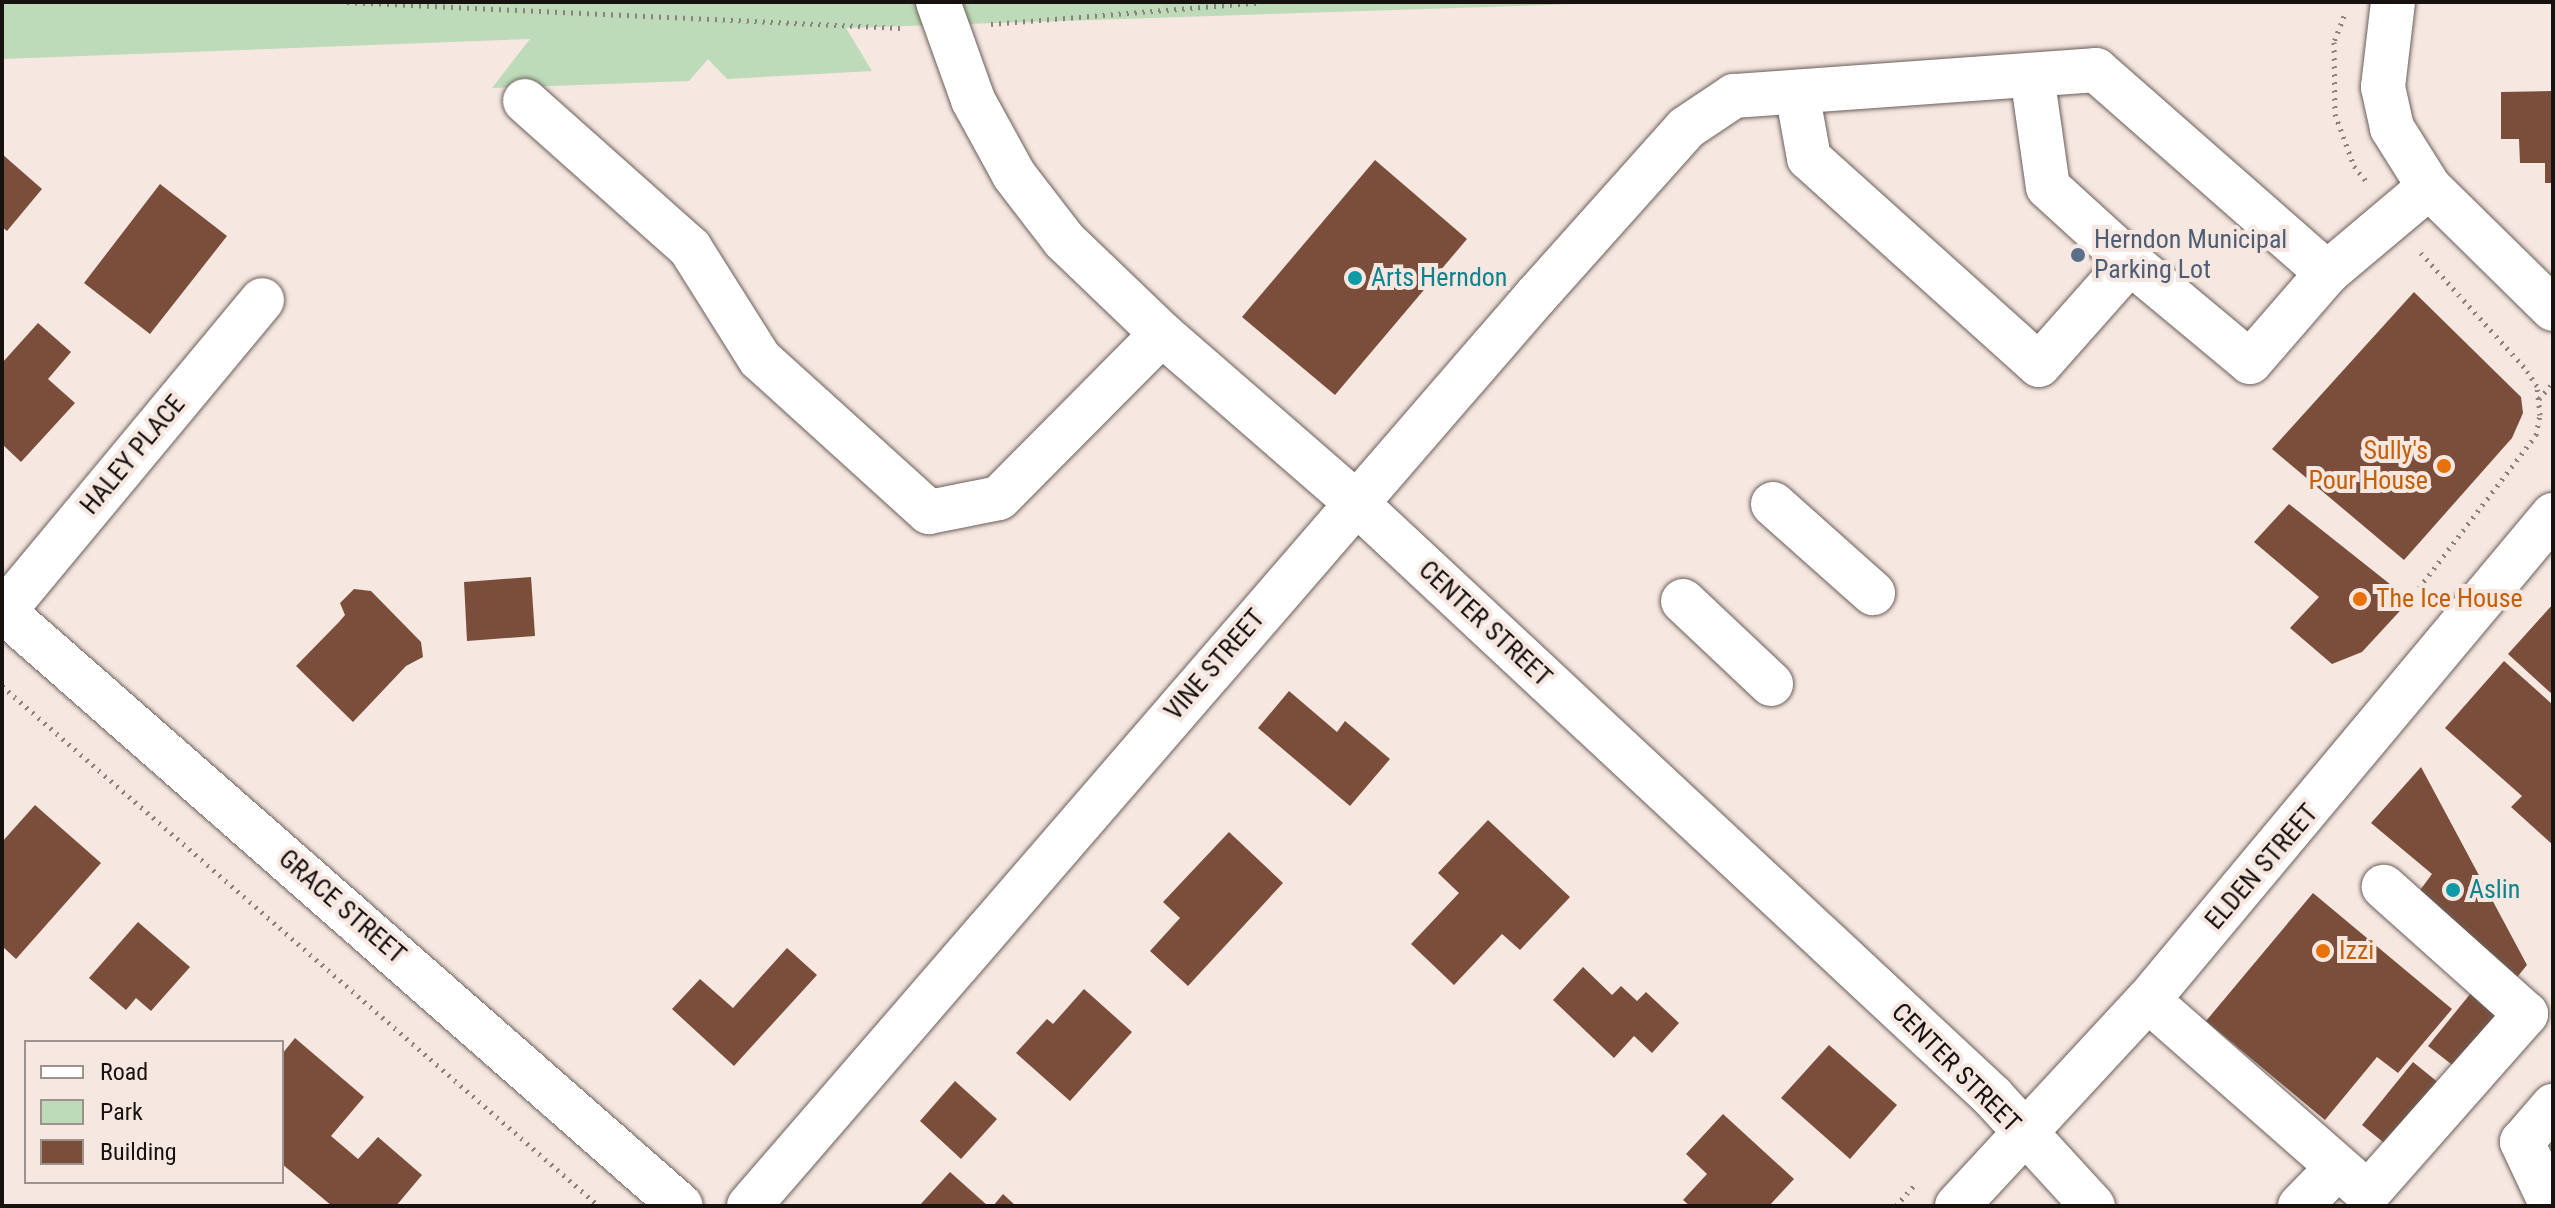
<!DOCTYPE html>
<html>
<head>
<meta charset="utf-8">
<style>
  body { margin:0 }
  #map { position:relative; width:2555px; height:1208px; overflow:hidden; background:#f6e7e1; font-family:"Roboto Condensed",sans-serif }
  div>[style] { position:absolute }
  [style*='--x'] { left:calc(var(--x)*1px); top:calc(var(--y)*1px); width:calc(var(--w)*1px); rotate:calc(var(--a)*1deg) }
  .green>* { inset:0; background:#bddbb9 }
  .building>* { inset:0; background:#7a4e3b }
  .path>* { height:5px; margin-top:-2.5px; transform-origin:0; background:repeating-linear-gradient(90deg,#8c827d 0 2px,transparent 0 8px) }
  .roads { filter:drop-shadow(0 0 2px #6b5f5a) drop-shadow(0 0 2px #6b5f5a) }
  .minor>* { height:44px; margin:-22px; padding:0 22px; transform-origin:22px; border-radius:22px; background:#fff }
  .major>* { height:44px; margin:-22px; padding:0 22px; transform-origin:22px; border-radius:22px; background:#fff }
  .dots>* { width:22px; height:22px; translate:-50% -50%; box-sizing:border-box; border:4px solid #f6e7e1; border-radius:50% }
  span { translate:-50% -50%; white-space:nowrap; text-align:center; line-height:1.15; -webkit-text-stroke:8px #f6e7e1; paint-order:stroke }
  .service-label { font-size:26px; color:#4e5e75 }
  .left { translate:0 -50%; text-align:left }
  .culture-label { font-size:26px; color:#0d838f }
  .food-label { font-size:26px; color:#c56008 }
  .right { translate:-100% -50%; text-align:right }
  .street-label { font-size:26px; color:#171210 }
  .frame { position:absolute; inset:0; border:4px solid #171210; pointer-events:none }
  .legend { position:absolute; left:24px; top:1040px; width:260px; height:144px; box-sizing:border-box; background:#f6e7e1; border:2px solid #9d928d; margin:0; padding:10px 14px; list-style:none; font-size:24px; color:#171210 }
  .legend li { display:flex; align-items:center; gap:16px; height:40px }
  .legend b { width:40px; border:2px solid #9d928d }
</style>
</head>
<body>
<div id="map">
  <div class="green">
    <div style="clip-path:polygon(2px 2px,1638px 2px,846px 28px,872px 71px,727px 79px,708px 59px,689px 81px,492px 88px,530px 39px,2px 59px)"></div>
  </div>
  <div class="building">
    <div style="clip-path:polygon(2553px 91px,2553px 183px,2545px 183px,2545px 163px,2520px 163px,2519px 139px,2501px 139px,2501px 92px)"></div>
    <div style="clip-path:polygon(2px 154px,42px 189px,7px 231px,2px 227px)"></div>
    <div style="clip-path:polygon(1375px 160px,1467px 239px,1335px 395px,1242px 317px)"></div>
    <div style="clip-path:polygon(160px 184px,227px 236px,150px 334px,84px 283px)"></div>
    <div style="clip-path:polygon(2414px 292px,2521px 397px,2523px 413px,2512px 438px,2404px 560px,2272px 449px)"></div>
    <div style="clip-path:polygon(38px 323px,71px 352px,48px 379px,75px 403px,21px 462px,2px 444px,2px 363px)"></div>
    <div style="clip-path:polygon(2289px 504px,2410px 600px,2362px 652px,2332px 664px,2290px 628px,2319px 597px,2254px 542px)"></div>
    <div style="clip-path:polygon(531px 577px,535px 636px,467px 641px,464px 582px)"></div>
    <div style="clip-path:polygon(354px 589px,371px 591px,421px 642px,423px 657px,406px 666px,353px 722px,296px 666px,339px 622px,345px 615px,340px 603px)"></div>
    <div style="clip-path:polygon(2553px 604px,2553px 695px,2508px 654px)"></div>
    <div style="clip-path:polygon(2504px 661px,2553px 705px,2553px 845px,2511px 807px,2522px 796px,2445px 728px)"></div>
    <div style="clip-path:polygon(1289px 691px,1337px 732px,1345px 721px,1390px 759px,1350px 806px,1258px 728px)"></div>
    <div style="clip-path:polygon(2421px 767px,2527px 965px,2509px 987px,2409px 905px,2432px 874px,2371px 823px)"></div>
    <div style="clip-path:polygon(35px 805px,101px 863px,16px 959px,2px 946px,2px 842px)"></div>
    <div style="clip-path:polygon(1488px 820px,1570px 897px,1520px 950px,1502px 934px,1454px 985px,1411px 944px,1459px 893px,1438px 873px)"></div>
    <div style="clip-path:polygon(1229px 832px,1283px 883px,1188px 986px,1150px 951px,1180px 918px,1163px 902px)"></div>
    <div style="clip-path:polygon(2313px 893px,2452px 1009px,2398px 1073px,2377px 1057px,2325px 1120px,2206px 1021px)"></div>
    <div style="clip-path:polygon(138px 922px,190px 967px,151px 1011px,136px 998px,126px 1010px,89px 978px)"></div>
    <div style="clip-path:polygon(787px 948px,817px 975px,734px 1066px,672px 1009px,700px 979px,733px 1008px)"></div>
    <div style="clip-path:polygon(1583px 967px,1612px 995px,1621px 986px,1637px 1001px,1646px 992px,1679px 1023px,1652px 1053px,1634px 1036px,1614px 1058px,1553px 1000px)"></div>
    <div style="clip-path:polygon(2479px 983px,2511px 1009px,2460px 1071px,2428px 1046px)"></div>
    <div style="clip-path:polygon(1084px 989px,1132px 1032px,1070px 1101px,1016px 1053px,1047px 1019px,1053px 1024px)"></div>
    <div style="clip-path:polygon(295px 1038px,364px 1097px,331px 1136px,358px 1159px,378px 1137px,422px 1175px,396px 1206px,332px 1206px,282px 1164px,282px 1054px)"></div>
    <div style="clip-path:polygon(1829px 1045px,1897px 1105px,1850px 1159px,1781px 1098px)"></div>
    <div style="clip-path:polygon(2413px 1062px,2445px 1088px,2393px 1150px,2362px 1125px)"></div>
    <div style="clip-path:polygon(955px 1081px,997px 1119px,961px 1159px,920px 1121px)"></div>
    <div style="clip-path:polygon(1723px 1114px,1794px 1179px,1769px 1206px,1690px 1206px,1683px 1200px,1707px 1174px,1686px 1154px)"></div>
    <div style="clip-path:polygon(950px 1172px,988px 1206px,919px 1206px)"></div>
    <div style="clip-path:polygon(1003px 1194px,1016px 1206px,993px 1206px)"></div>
  </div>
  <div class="path">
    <div style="--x:347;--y:2;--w:555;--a:2.69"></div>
    <div style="--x:2344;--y:16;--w:28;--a:111"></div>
    <div style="--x:2334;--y:42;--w:72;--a:89.2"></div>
    <div style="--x:2335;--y:114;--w:55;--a:69.9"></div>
    <div style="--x:2354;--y:166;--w:19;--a:51"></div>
    <div style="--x:991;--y:24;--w:272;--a:-4.6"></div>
    <div style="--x:2539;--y:399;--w:21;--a:-49"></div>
    <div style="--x:2419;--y:588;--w:193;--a:-52.6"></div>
    <div style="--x:2536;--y:435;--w:20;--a:-79"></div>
    <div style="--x:2540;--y:415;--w:29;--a:-96"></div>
    <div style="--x:2537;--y:386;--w:23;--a:-124"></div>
    <div style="--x:2524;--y:367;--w:154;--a:-132.1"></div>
    <div style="--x:2;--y:686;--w:792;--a:41.06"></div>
    <div style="--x:1896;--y:1206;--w:30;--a:-49"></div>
  </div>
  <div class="roads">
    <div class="minor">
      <div style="--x:938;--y:2;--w:104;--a:70.3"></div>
      <div style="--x:973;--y:100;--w:85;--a:61.3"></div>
      <div style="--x:1014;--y:175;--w:82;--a:52.4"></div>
      <div style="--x:1064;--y:240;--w:136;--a:43.8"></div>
      <div style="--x:1162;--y:334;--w:256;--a:41"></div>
      <div style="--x:1355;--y:502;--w:872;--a:43"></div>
      <div style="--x:1993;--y:1097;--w:148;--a:47.5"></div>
      <div style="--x:2393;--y:2;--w:86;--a:96.7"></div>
      <div style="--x:2383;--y:87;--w:42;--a:77.6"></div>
      <div style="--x:2392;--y:128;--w:70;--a:57.9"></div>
      <div style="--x:2429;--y:187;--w:174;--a:44.5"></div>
      <div style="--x:2032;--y:75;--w:113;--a:81.9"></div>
      <div style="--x:2048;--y:187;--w:111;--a:42.4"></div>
      <div style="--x:1797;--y:92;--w:67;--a:79.7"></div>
      <div style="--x:1809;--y:158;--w:309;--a:42"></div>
      <div style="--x:2039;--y:365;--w:137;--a:-48.5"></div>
      <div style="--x:2130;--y:262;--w:156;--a:39.8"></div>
      <div style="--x:2250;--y:362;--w:118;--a:-49.1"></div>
      <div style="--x:525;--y:101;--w:221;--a:41.7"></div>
      <div style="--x:690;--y:248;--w:131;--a:57.8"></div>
      <div style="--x:760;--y:359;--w:228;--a:42.2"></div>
      <div style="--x:929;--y:512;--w:71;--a:-11.3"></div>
      <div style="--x:999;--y:498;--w:231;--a:-45.2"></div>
      <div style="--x:1773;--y:504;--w:134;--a:41.7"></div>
      <div style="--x:1683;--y:601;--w:121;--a:43.3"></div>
      <div style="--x:2;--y:610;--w:903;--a:41.28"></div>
      <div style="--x:4;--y:611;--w:404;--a:-50.3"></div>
      <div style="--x:2148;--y:1000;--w:293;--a:41.3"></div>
      <div style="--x:2368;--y:1193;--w:239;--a:-48.6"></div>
      <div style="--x:2526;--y:1014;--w:191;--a:-138.2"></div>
      <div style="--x:749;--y:1206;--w:1203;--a:-49.15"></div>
      <div style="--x:1536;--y:296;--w:225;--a:-48.2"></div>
      <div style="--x:1686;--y:128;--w:58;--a:-33.7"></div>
      <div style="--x:1734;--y:96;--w:363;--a:-4.1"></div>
      <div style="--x:2096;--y:70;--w:308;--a:41.3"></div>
      <div style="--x:2327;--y:273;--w:133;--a:-40.1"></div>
      <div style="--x:2300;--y:1206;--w:54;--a:-45.7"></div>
      <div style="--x:2552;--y:1206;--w:71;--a:-115.1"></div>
      <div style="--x:2522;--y:1142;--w:48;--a:-49.3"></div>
    </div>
    <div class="major">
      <div style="--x:1957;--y:1206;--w:281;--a:-47.2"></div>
      <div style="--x:2148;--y:1000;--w:632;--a:-50.14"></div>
    </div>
  </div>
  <div class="dots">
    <div style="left:2078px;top:255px;background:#5c6f8a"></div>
    <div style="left:1355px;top:278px;background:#0f9aa8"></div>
    <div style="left:2444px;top:466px;background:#e8710a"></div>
    <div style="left:2360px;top:599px;background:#e8710a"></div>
    <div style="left:2453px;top:890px;background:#0f9aa8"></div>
    <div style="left:2323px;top:951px;background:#e8710a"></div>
  </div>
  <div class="service-label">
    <span class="left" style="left:2094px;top:255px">Herndon Municipal<br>Parking Lot</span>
  </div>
  <div class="culture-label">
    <span class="left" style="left:1371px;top:278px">Arts Herndon</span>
    <span class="left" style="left:2469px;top:890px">Aslin</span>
  </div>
  <div class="food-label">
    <span class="right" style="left:2428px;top:466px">Sully's<br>Pour House</span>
    <span class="left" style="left:2376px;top:599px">The Ice House</span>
    <span class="left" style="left:2339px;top:951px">Izzi</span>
  </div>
  <div class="street-label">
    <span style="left:133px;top:455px;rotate:-50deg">HALEY PLACE</span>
    <span style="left:1485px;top:624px;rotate:43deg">CENTER STREET</span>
    <span style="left:1215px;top:665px;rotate:-49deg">VINE STREET</span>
    <span style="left:2262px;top:867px;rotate:-49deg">ELDEN STREET</span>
    <span style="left:342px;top:907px;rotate:41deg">GRACE STREET</span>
    <span style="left:1956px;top:1068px;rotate:45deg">CENTER STREET</span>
  </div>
  <div class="frame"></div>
  <ul class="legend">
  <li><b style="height:10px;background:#fff"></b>Road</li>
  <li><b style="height:22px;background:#bddbb9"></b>Park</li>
  <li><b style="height:22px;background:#7a4e3b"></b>Building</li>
  </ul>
</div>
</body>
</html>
